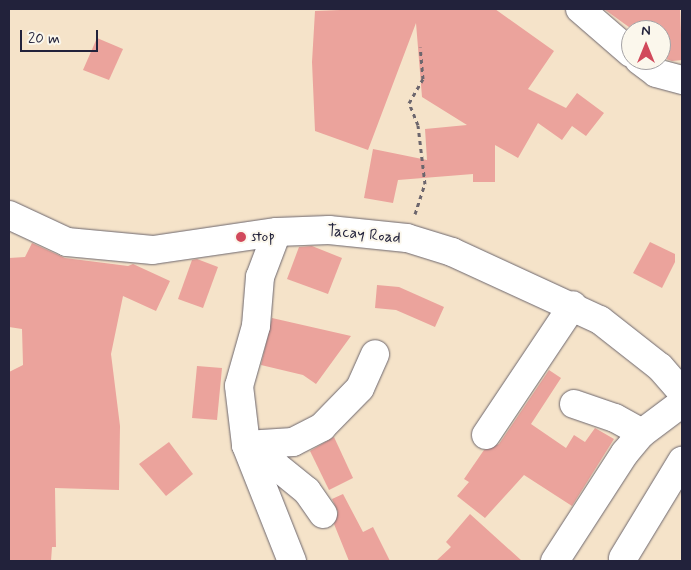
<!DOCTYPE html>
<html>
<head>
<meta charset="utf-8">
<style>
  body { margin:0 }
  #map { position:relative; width:691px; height:570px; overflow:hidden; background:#f5e3c9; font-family:Mynerve,sans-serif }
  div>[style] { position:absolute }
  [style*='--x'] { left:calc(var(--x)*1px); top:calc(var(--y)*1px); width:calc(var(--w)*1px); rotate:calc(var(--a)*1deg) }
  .building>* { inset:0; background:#eba39c }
  .path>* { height:3px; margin-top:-1.5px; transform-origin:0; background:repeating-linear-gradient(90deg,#6c666d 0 4px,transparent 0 8px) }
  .roads { filter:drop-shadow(0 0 1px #6c666d) drop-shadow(0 0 1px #6c666d) }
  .minor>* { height:28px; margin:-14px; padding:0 14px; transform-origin:14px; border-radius:14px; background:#fff }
  .major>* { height:28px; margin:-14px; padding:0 14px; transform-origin:14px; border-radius:14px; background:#fff }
  .dots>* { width:14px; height:14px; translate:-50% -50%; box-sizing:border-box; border:2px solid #fbf7ec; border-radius:50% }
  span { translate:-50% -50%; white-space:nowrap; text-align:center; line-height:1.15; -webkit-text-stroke:4px #fbf7ec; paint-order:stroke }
  .street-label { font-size:16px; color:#22223b }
  .poi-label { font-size:16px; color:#22223b }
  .left { translate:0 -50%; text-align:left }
  .frame { position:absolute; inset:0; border:10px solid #22223b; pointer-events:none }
  .north { position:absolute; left:621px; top:20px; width:50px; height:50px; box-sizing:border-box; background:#fbf7ec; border:1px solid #a4a2a5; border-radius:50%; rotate:0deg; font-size:14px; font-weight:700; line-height:20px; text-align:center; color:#22223b }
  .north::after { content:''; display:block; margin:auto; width:18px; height:22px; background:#d1495b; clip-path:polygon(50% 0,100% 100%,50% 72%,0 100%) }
  .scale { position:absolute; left:20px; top:30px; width:78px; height:22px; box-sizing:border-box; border:2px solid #22223b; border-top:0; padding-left:6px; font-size:15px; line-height:18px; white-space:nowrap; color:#22223b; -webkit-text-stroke:4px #fbf7ec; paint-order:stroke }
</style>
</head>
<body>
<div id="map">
  <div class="building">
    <div style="clip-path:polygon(365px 9px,495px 9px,554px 51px,528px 89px,566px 108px,577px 93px,604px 113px,586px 136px,572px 126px,562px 140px,538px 123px,518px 158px,495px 145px,495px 182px,473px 182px,473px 174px,398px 180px,393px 203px,364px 198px,373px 149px,427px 160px,425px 129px,467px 125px,422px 97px,416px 23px,368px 150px,315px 131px,312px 62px,315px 11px)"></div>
    <div style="clip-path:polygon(604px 9px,680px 9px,682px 60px,672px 61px,661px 57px,661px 30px,633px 30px)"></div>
    <div style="clip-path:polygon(97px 38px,123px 49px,109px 80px,83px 70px)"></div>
    <div style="clip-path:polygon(650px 242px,675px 254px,675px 262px,662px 288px,633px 273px)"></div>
    <div style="clip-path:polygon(32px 243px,65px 258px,128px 266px,133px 264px,170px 281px,156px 311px,123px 296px,111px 354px,120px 426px,119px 490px,55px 488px,56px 547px,52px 547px,51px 561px,9px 561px,9px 372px,23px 365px,22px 329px,9px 327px,9px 258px,25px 257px)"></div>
    <div style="clip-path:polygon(312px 246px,342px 258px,328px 294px,287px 279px,299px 247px)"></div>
    <div style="clip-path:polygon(197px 259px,218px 267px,203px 308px,178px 299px,192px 260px)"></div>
    <div style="clip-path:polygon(377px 285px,399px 287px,444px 307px,435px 327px,396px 310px,375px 308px)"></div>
    <div style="clip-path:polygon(272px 318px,351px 336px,316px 384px,303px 375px,261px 365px)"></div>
    <div style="clip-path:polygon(197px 366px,222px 368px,217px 420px,192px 418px)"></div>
    <div style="clip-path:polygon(549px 370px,561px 378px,531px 424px,566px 448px,574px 435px,585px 442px,595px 428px,614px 439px,572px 506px,524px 475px,485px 518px,457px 496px,469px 482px,464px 479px,484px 450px,499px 444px)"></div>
    <div style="clip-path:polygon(334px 437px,353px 478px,329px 490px,310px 451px)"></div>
    <div style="clip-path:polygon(169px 442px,193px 474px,166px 496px,139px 464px)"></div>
    <div style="clip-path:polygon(343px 494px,363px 532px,373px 527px,390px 561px,349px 561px,334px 524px,338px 512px,332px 499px)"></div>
    <div style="clip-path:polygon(470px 514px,522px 561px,436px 561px,451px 547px,446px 542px)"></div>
  </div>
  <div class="path">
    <div style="--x:415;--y:214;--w:32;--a:-72"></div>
    <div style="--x:425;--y:184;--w:59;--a:-96.8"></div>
    <div style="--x:418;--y:125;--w:24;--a:-112"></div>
    <div style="--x:409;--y:103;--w:28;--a:-60"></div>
    <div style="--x:423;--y:79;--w:32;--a:-95"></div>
  </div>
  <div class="roads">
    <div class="minor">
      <div style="--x:580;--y:9;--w:67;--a:40.8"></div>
      <div style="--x:639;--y:60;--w:21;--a:37"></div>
      <div style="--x:656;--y:73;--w:27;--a:15"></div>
      <div style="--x:277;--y:232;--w:48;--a:110.7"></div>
      <div style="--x:260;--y:277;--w:49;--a:94.7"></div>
      <div style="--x:256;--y:326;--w:62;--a:105.8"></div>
      <div style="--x:239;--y:386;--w:59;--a:83.2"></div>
      <div style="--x:246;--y:445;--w:125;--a:68.4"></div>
      <div style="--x:574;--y:404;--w:43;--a:18.9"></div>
      <div style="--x:615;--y:418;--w:31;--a:29"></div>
      <div style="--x:486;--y:435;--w:156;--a:-56.2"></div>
      <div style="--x:246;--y:445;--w:47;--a:-3.7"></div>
      <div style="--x:293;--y:442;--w:33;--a:-27"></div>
      <div style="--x:322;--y:427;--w:54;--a:-45.7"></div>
      <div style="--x:360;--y:388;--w:37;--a:-66"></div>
      <div style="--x:267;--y:445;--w:22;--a:68"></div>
      <div style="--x:275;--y:465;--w:41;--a:39.1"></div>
      <div style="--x:307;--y:491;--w:28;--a:55"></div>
      <div style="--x:623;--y:558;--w:114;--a:-58.7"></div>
      <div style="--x:555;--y:561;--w:129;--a:-57.1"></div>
      <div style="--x:625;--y:453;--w:26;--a:-50"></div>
      <div style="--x:642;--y:433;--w:50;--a:-36.9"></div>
    </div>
    <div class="major">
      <div style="--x:9;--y:215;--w:64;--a:25"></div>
      <div style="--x:67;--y:242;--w:86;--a:5.3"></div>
      <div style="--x:153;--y:250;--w:125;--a:-8.3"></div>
      <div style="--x:277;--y:232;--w:52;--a:-2.2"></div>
      <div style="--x:329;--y:230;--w:78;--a:5.9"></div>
      <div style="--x:407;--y:238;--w:47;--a:17.3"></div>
      <div style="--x:452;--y:252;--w:163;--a:24.7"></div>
      <div style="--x:600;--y:320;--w:76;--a:38.1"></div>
      <div style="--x:660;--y:367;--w:33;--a:49"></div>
    </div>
  </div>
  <div class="dots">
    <div style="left:241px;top:237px;background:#d1495b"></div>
  </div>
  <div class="street-label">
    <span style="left:364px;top:235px;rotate:6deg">Tacay Road</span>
  </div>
  <div class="poi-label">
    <span class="left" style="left:251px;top:237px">stop</span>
  </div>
  <div class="frame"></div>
  <div class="north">N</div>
  <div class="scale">20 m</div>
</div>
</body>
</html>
